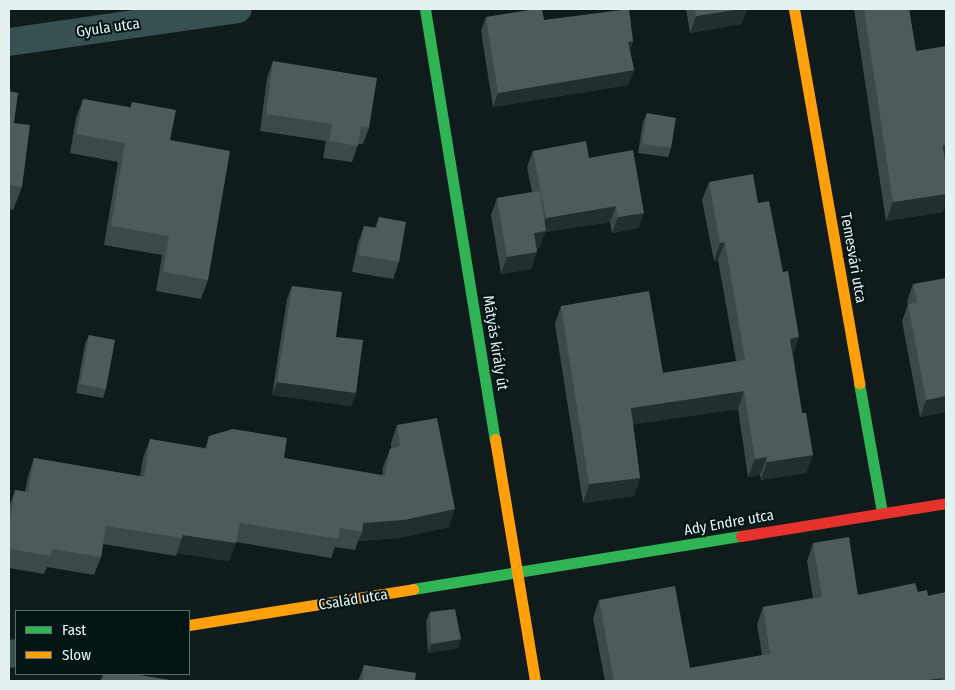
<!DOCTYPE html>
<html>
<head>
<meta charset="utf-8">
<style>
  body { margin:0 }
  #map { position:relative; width:955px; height:690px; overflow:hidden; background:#101b1c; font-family:"Fira Sans Condensed",sans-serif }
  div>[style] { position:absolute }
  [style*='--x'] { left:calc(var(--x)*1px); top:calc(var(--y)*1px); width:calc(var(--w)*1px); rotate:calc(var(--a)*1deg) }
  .street>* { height:28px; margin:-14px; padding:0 14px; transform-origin:14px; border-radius:14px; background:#375052 }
  .fast>* { height:11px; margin:-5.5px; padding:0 5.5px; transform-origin:5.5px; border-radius:5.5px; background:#30b455 }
  .slow>* { height:11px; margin:-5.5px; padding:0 5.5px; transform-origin:5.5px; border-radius:5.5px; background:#ff9f0a }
  .jam>* { height:11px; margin:-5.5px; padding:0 5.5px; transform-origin:5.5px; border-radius:5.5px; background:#e5322d }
  .wall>* { inset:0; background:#3c4849 }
  .shaded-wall>* { inset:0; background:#232e2f }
  .building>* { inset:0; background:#4e5a5b }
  span { translate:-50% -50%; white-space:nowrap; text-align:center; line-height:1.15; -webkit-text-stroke:4px #041516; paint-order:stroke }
  .street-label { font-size:15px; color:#e5f1f1 }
  .frame { position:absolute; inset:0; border:10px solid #e5f1f1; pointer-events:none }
  .legend { position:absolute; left:15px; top:610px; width:175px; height:65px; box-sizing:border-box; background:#041516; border:1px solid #5e6d6e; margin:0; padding:6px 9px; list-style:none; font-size:15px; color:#e5f1f1 }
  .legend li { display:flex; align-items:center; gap:10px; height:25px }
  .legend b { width:25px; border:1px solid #5e6d6e }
</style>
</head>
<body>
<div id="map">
  <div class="street">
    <div style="--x:9;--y:42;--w:231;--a:-8.2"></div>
    <div style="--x:9;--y:654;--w:7;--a:-8"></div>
  </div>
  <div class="fast">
    <div style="--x:425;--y:9;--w:436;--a:80.8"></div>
    <div style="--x:859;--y:383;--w:131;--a:79.9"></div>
    <div style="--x:413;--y:589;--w:332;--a:-9.2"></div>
  </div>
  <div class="slow">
    <div style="--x:794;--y:9;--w:380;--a:80.1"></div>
    <div style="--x:495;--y:439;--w:245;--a:80.6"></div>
    <div style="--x:189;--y:625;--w:227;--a:-9.1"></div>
  </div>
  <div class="jam">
    <div style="--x:741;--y:536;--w:208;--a:-9.1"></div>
  </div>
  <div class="wall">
    <div style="clip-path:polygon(686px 9px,747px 9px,741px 24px,690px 33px)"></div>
    <div style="clip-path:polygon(854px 9px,909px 9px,916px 51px,945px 163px,943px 212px,886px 221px)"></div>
    <div style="clip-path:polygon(486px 17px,544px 20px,633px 41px,630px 50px,634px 70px,628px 85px,493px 107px,481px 31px)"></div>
    <div style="clip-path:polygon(273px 61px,369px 128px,363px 144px,358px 144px,352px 162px,323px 158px,326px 141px,260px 131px,267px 78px)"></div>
    <div style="clip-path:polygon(9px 91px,14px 123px,22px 187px,13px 210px,9px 209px)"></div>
    <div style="clip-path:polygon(83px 99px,130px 107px,132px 102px,170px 140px,208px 280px,201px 299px,156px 291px,162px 255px,104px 245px,118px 162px,70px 153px,76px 118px)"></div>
    <div style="clip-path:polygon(647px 113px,671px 148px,668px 157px,638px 153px,643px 122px)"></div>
    <div style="clip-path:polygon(533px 151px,589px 158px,644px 213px,638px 228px,612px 233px,610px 222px,545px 232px,539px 248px,537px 249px,531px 269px,501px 274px,491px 215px,497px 198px,532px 192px,527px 167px)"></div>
    <div style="clip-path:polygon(709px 182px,758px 203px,793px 355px,802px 413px,813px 455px,806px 473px,761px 480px,760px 475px,748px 477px,738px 409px,633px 424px,640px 478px,634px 496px,583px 503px,555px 324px,561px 306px,663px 373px,736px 361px,718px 260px,714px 261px,702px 200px)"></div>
    <div style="clip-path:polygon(379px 217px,399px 262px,393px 279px,352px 272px,358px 243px,364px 226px,375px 228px)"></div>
    <div style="clip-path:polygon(913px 284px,946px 412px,920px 417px,902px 321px,908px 304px,907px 301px)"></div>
    <div style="clip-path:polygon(292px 286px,356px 393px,351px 406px,272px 395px,287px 299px)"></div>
    <div style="clip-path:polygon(89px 335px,106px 389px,103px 398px,76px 393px,85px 344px)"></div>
    <div style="clip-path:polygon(397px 425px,449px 527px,398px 538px,358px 541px,355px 550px,335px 547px,331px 558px,236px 542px,229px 561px,177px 553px,176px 556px,103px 544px,101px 557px,94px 575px,47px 567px,44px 574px,9px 568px,9px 507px,15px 490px,25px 492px,28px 476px,34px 458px,140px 476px,143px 458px,150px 439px,205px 448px,209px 436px,284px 458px,382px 475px,383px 467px,390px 449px,391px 448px,391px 443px)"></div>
    <div style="clip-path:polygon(813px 543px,858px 595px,918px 592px,928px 596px,946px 592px,946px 681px,605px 681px,593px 618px,599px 600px,690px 668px,762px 655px,757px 624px,763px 607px,813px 598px,807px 561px)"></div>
    <div style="clip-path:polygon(430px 612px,461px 639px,458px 648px,428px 653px,426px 621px)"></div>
    <div style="clip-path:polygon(364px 665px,415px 681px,358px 681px)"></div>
    <div style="clip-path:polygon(103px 674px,132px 674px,176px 681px,100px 681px)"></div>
  </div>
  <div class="shaded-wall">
    <div style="clip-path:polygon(740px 9px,747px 9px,741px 24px,690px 33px,696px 16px)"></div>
    <div style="clip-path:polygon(633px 41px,628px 55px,628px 42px)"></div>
    <div style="clip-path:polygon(634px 70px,628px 85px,493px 107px,498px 93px)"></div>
    <div style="clip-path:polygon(943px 145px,946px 145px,946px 163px,936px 164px)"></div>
    <div style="clip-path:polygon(946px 194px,946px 202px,943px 212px,886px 221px,893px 202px)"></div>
    <div style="clip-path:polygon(616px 206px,610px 222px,545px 232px,539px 248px,528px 250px,534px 233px,541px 232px,546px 218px)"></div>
    <div style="clip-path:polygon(644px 213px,638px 228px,612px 233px,618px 217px)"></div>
    <div style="clip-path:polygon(725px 242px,718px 260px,714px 261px,720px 243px)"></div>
    <div style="clip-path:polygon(537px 252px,531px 269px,501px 274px,507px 257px)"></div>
    <div style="clip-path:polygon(799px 337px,793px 355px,790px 339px)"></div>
    <div style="clip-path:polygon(277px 382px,356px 393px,351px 406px,272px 395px)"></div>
    <div style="clip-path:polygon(744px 391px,738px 409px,624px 426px,631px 408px)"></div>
    <div style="clip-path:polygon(946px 396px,946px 412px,920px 417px,926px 400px)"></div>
    <div style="clip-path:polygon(813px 455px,806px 473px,761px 480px,767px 462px)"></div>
    <div style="clip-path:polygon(767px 457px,760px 475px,748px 477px,755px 459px)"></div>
    <div style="clip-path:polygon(640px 478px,634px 496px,583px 503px,589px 484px)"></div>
    <div style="clip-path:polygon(455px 509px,449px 527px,398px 538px,358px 541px,362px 532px,363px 523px)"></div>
    <div style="clip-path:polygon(183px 535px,236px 543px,229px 561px,177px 553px)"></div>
    <div style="clip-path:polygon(461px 639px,458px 648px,428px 653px,431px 644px)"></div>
    <div style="clip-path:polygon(942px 678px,940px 681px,920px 681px)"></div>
  </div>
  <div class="building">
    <div style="clip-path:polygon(535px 9px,542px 9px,544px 20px,629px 9px,633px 41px,628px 42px,634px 70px,498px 93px,486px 17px)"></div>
    <div style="clip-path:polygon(695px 9px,740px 9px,696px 16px)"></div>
    <div style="clip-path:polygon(864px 9px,909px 9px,916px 51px,946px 46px,946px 145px,943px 145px,946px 170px,946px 194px,893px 202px)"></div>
    <div style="clip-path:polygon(273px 61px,377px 78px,369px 128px,361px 126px,358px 146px,329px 141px,332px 124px,266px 114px)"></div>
    <div style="clip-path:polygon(9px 91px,18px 93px,14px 123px,30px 125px,22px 187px,9px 185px)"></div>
    <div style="clip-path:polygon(83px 99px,131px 108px,132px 102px,176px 110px,170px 140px,230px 151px,208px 280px,163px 272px,169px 236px,111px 226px,125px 143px,76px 134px)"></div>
    <div style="clip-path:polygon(647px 113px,676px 118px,671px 148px,642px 144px)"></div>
    <div style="clip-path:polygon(586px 141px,589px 158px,633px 150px,644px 213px,618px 217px,616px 206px,546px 218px,533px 151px)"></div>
    <div style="clip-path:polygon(753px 174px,758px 203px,769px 201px,783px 272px,788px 271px,799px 337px,790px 339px,802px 413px,806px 413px,813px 455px,767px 462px,767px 457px,755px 459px,744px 391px,631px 408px,640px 478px,589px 484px,561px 306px,649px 291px,663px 373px,745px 360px,725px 242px,720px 243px,709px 182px)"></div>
    <div style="clip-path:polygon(540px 191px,546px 231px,534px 233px,537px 252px,507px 257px,497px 198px)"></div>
    <div style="clip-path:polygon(379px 217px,406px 222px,399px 262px,358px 255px,364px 226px,377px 228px)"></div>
    <div style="clip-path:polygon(946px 278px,946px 396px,926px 400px,908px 304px,917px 302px,913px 284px)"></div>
    <div style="clip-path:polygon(292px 286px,342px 292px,336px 337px,363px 340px,356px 393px,277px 382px)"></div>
    <div style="clip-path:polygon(89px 335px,115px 340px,106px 389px,80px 384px)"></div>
    <div style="clip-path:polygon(437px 418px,455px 509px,404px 520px,363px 523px,362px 532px,340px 528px,338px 539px,240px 523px,236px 543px,183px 535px,182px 538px,106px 526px,101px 557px,52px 549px,51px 556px,9px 549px,9px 526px,15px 490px,28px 492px,34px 458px,144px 477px,150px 439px,207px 449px,209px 436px,233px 429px,287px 438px,284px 458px,385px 476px,390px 449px,400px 446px,397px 425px)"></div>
    <div style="clip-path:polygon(849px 537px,858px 595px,915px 583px,918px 592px,927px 590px,928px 596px,946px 592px,946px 679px,942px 678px,920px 681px,614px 681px,599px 600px,675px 586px,690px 668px,770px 654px,763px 607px,822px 597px,813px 543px)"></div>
    <div style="clip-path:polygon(455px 609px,461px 639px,431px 644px,430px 612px)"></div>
    <div style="clip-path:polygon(364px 665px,416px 673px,415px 681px,362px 681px)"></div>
    <div style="clip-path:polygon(104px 674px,132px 674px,176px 681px,102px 681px)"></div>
  </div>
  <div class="street-label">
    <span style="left:108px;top:28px;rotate:-8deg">Gyula utca</span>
    <span style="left:853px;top:258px;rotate:80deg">Temesvári utca</span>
    <span style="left:495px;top:343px;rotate:81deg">Mátyás király út</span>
    <span style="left:729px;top:523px;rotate:-10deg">Ady Endre utca</span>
    <span style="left:353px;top:600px;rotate:-9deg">Család utca</span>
  </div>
  <div class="frame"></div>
  <ul class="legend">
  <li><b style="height:6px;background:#30b455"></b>Fast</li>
  <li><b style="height:6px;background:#ff9f0a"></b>Slow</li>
  </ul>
</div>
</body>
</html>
